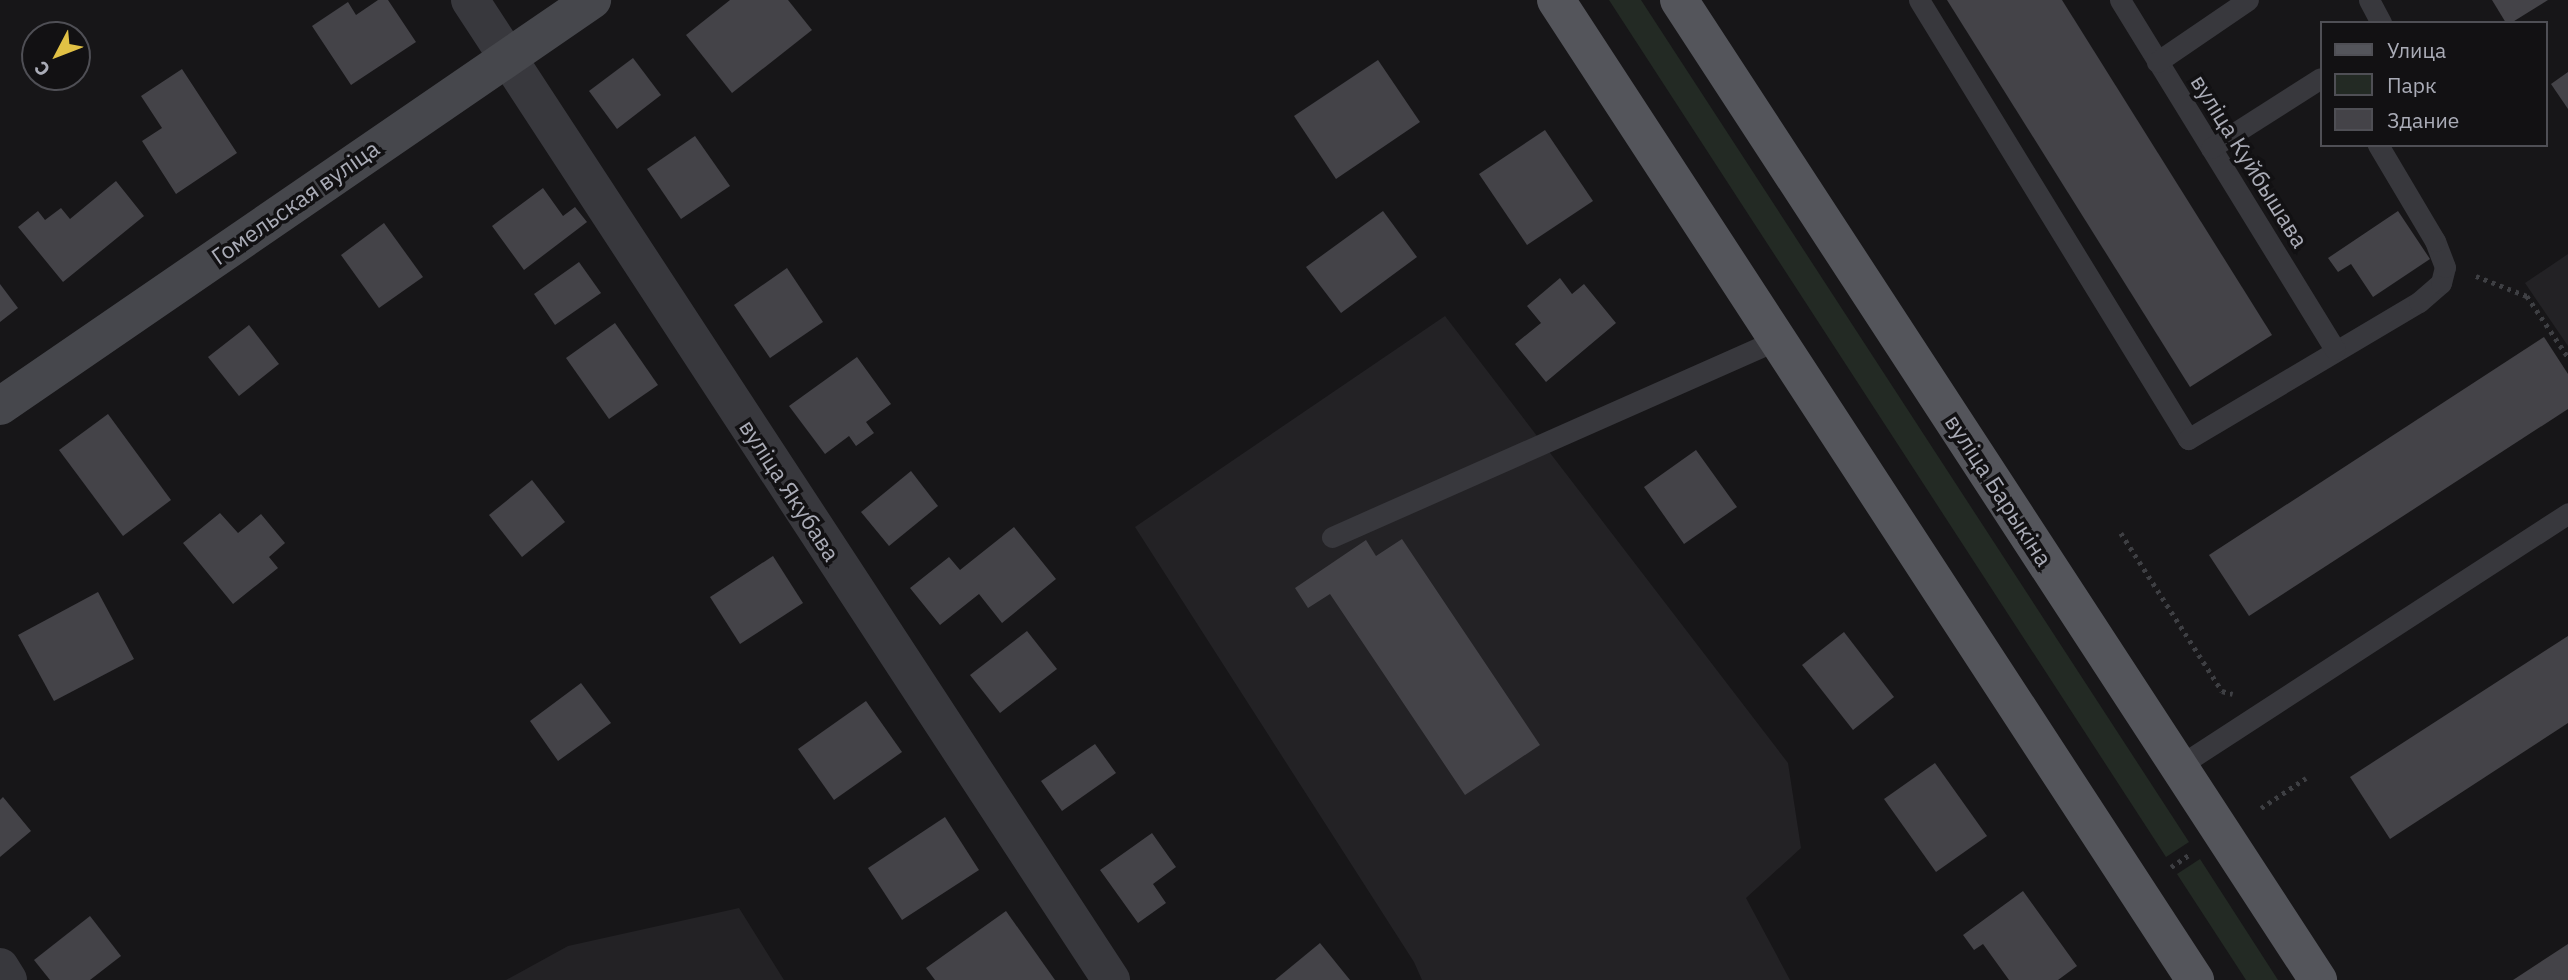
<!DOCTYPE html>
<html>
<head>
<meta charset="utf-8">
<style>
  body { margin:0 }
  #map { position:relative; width:2568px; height:980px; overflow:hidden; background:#171618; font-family:"IBM Plex Sans",sans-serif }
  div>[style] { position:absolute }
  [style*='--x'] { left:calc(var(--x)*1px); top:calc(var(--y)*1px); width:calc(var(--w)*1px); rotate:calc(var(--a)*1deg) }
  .built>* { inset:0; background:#232225 }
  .green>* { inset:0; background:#232a24 }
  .building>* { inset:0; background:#444348 }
  .path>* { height:4.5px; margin-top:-2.25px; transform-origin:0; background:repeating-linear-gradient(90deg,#3e3f43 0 3.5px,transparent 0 8.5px) }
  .lane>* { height:21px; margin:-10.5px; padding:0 10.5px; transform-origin:10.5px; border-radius:10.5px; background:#38383d }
  .street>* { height:38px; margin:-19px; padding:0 19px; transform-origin:19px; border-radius:19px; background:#38383d }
  .secondary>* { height:38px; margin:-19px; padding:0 19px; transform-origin:19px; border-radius:19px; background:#46474c }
  .primary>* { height:38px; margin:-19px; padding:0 19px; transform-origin:19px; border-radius:19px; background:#54555b }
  span { translate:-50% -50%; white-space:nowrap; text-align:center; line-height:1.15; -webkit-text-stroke:7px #121113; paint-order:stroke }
  .street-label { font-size:23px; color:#aaacb7 }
  .legend { position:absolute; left:2320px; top:21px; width:228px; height:126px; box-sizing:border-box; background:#121113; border:2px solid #4f4f55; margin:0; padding:9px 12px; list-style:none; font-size:21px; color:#aaacb7 }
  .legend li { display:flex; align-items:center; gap:14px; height:35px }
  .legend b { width:35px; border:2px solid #4f4f55 }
  .north { position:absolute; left:21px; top:21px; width:70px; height:70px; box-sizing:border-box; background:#121113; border:2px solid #4f4f55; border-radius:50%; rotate:228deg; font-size:19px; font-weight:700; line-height:28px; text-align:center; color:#aaacb7 }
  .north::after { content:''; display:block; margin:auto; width:24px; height:32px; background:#e1c145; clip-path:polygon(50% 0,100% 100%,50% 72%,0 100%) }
</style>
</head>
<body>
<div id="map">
  <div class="built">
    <div style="clip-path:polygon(2568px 254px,2568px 346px,2525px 283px)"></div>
    <div style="clip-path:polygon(1445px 316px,1788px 763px,1801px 848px,1746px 898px,1790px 980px,1422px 980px,1414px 962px,1135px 527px)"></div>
    <div style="clip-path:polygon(739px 908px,784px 980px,506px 980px,568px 946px)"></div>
  </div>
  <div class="green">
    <div style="clip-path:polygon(1609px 0,1641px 0,2189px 842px,2166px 857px)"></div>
    <div style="clip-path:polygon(2200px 859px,2278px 980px,2246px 980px,2177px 874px)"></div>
  </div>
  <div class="building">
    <div style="clip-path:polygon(378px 0,388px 0,416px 42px,351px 85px,312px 26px,348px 2px,356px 15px)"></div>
    <div style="clip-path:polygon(730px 0,788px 0,812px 30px,732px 93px,686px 35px)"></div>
    <div style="clip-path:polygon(1947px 0,2062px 0,2272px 335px,2190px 387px)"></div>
    <div style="clip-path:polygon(2492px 0,2548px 0,2511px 23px,2506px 23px)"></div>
    <div style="clip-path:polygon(633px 58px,661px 95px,617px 129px,589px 91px)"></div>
    <div style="clip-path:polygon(1378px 60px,1420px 122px,1336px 179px,1294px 116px)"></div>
    <div style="clip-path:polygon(182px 69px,237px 153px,176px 194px,142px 141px,162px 128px,141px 96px)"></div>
    <div style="clip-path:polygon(2568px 72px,2568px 109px,2551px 84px)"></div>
    <div style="clip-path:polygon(1545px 130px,1593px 201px,1527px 245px,1479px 174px)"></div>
    <div style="clip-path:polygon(695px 136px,730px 186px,681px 219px,647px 169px)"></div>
    <div style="clip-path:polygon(116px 181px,144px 216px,63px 282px,18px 227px,38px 211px,45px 220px,61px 208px,70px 219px)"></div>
    <div style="clip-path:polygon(543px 188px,563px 216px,575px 207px,587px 222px,524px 270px,492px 226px)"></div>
    <div style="clip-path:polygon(1383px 211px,1417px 257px,1341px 313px,1306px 267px)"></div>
    <div style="clip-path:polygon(2398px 211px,2430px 259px,2373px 297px,2351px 264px,2338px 272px,2328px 258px)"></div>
    <div style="clip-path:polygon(384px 223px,423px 277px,379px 308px,341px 255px)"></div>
    <div style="clip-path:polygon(579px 262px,601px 293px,555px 325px,534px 294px)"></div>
    <div style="clip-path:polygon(787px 268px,823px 322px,770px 358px,734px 305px)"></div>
    <div style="clip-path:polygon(1560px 278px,1572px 294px,1584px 284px,1616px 323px,1546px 382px,1515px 344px,1541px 323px,1527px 306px)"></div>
    <div style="clip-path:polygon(0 284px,18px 308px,0 322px)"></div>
    <div style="clip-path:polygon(615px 323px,658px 385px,609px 419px,566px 358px)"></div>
    <div style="clip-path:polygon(249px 325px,279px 364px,239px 396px,208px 357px)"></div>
    <div style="clip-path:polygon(2544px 337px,2568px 374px,2568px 409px,2249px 616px,2209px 555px)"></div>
    <div style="clip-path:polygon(857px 357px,891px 404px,866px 422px,874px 433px,856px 446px,849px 436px,825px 454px,789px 406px)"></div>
    <div style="clip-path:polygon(108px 414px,171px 500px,123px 536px,59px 450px)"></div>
    <div style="clip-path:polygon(1696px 450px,1737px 507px,1684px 544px,1644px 487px)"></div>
    <div style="clip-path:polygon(911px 471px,938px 506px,889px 546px,861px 512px)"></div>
    <div style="clip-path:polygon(532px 480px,565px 522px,522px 557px,489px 515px)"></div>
    <div style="clip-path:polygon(220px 513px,238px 533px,261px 514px,285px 543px,269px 557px,278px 568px,233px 604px,183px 543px)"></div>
    <div style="clip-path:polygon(1014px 527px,1056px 579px,1002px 623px,979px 594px,940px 625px,910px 588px,949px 557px,960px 570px)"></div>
    <div style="clip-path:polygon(1402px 539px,1540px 745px,1465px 795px,1330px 594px,1308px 608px,1295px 588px,1366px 540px,1376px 556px)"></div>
    <div style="clip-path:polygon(773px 556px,803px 603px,740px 644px,710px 597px)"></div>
    <div style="clip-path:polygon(98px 592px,134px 659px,54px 701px,18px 635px)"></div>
    <div style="clip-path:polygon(1027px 631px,1057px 669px,1000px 713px,970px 675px)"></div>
    <div style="clip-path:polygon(1844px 632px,1894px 697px,1853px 730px,1802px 665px)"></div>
    <div style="clip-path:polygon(2568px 636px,2568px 723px,2390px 839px,2350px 777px)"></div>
    <div style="clip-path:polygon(581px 683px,611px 723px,558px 761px,530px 721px)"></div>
    <div style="clip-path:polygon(866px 701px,902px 752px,834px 800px,798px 749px)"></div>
    <div style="clip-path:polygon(1095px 744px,1116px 773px,1062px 811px,1041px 781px)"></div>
    <div style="clip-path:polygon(1935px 763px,1987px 836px,1936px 872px,1884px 799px)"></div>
    <div style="clip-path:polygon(3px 797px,31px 831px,0 857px,0 800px)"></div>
    <div style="clip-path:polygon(945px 817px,979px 870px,902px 920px,868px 868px)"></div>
    <div style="clip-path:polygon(1152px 833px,1176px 867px,1153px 884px,1166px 903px,1138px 923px,1100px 870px)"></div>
    <div style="clip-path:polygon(2023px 891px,2077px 966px,2058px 980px,2009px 980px,1983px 944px,1974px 950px,1963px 935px)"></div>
    <div style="clip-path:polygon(1006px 911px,1055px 980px,935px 980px,926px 968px)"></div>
    <div style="clip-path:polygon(90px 916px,121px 956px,90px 980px,50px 980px,34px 960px)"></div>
    <div style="clip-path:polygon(1320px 943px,1350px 980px,1275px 980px)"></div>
    <div style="clip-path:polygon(2568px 944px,2568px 980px,2513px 980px)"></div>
  </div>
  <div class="path">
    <div style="--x:2476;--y:276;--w:55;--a:21.4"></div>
    <div style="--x:2527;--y:296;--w:73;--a:56.1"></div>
    <div style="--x:2121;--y:533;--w:188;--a:57.4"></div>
    <div style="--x:2222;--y:691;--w:11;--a:15"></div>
    <div style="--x:2261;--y:808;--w:54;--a:-33.7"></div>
    <div style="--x:2171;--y:867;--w:22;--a:-34"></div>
  </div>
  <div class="lane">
    <div style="--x:1919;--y:0;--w:515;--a:58.5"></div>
    <div style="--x:2188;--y:439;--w:269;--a:-30.7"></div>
    <div style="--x:2419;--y:302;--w:29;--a:-41"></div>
    <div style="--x:2441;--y:283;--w:16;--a:-76"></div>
    <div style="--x:2445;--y:267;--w:28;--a:-111"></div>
    <div style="--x:2435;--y:241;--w:112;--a:-120.7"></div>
    <div style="--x:2120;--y:0;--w:410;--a:58.4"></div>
    <div style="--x:2369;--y:0;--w:26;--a:62"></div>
    <div style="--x:2157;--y:62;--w:110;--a:-34.3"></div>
    <div style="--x:2211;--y:148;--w:130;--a:-32.5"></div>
    <div style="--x:1332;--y:537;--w:487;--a:-23.9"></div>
    <div style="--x:2179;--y:766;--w:464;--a:-33"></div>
  </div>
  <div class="street">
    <div style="--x:470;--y:0;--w:1171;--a:56.81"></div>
    <div style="--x:0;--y:967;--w:15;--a:58"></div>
  </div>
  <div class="secondary">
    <div style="--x:0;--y:406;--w:718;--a:-34.44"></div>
  </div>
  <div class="primary">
    <div style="--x:1556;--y:0;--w:1170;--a:56.89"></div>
    <div style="--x:1679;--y:0;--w:1170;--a:56.89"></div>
  </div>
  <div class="street-label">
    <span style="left:2250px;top:161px;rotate:58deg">вуліца Куйбышава</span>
    <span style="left:295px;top:202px;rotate:-35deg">Гомельская вуліца</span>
    <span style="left:790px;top:490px;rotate:57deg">вуліца Якубава</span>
    <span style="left:1999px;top:490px;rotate:57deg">вуліца Барыкіна</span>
  </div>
  <ul class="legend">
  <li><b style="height:9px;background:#54555b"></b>Улица</li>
  <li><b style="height:19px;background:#232a24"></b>Парк</li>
  <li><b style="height:19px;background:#444348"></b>Здание</li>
  </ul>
  <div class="north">С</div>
</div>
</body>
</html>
